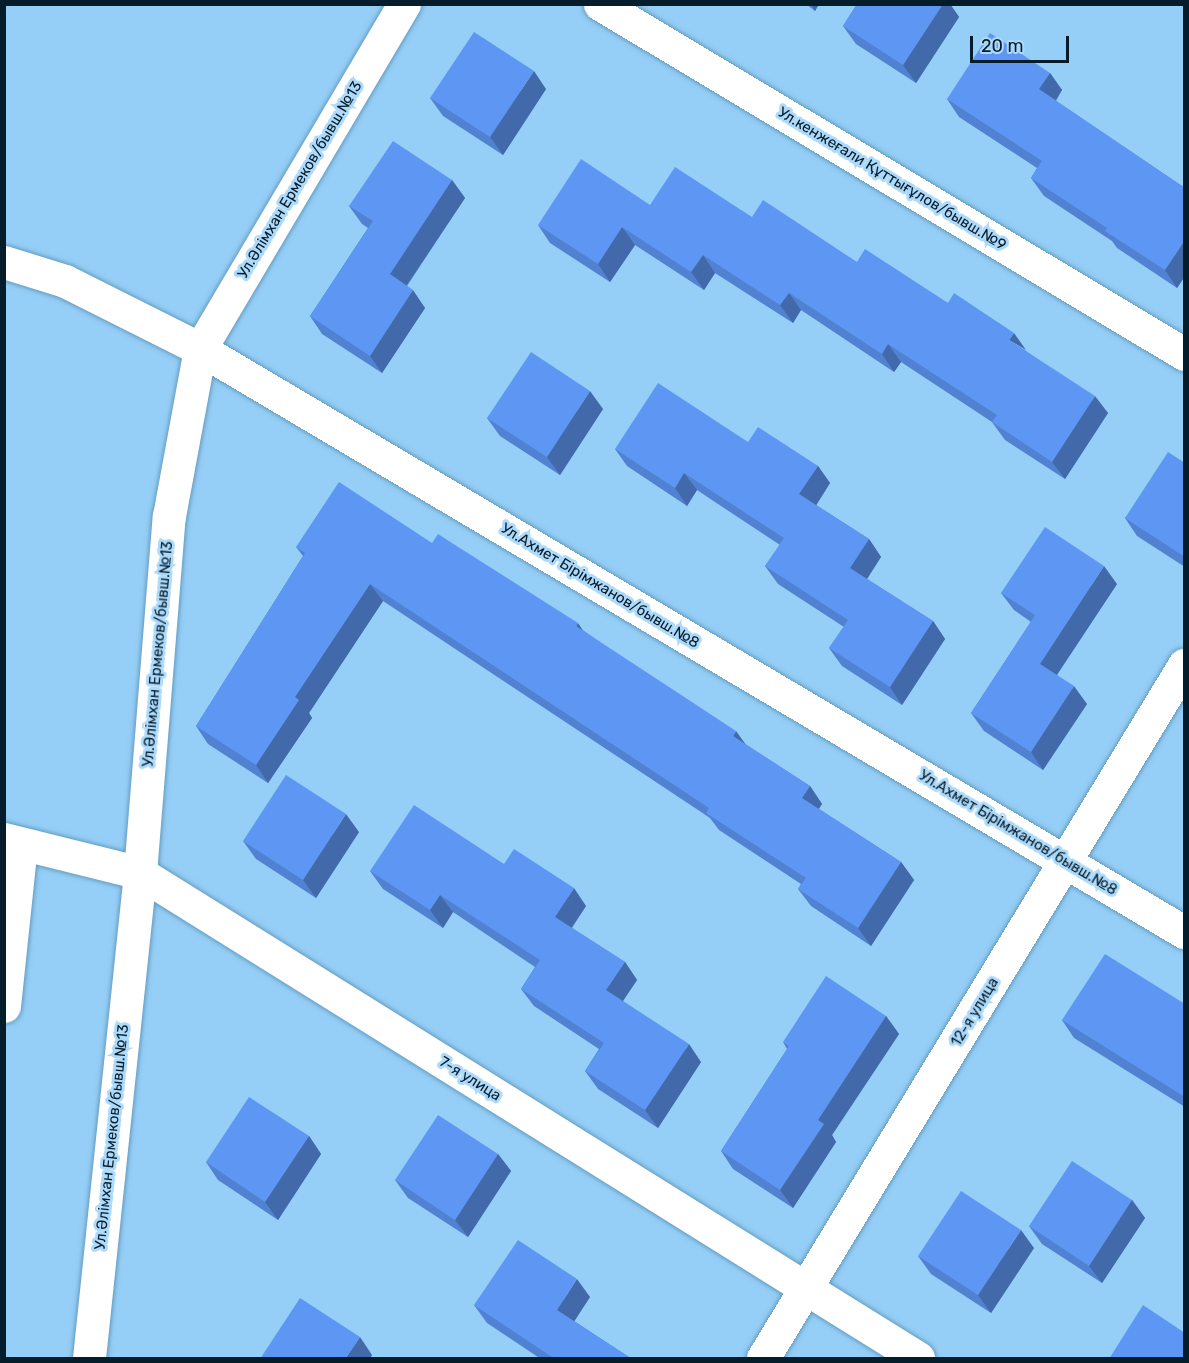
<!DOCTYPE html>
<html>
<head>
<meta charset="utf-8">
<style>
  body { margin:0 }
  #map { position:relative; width:1189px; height:1363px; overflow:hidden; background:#95cef6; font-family:Rubik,sans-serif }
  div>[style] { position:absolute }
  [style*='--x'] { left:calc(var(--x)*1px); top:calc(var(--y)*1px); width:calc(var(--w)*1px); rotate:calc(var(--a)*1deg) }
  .roads { filter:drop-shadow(0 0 2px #649cc1) drop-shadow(0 0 2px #649cc1) }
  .minor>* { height:33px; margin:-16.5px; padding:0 16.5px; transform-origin:16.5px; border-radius:16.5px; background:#fff }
  .wall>* { inset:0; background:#5182d1 }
  .shaded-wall>* { inset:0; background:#426aaa }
  .building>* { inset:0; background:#5e97f3 }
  span { translate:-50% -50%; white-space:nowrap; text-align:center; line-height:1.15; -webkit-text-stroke:6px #addafa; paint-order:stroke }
  .street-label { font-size:15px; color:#051c2b }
  .frame { position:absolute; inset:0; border:6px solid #051c2b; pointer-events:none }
  .scale { position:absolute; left:970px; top:36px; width:99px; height:27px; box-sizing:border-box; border:3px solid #051c2b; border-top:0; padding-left:8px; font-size:18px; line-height:21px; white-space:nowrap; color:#051c2b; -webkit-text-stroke:4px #addafa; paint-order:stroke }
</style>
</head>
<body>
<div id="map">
  <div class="roads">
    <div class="minor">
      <div style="--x:600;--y:4;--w:681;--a:30.93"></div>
      <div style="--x:4;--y:262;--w:64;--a:17.3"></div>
      <div style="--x:65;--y:281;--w:151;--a:26.7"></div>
      <div style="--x:200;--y:349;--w:1144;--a:30.65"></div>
      <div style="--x:4;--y:839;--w:140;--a:14"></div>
      <div style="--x:140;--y:873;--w:917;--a:31.94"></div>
      <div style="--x:4;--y:1006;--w:163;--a:-84"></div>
      <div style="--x:89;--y:1358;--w:488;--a:-84"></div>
      <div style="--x:140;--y:873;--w:358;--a:-85.4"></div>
      <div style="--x:169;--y:516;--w:170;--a:-79.5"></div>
      <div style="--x:200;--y:349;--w:401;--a:-59.4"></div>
      <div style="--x:763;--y:1358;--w:811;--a:-58.72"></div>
    </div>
  </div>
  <div class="wall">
    <div style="clip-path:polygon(806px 4px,819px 4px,815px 11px)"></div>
    <div style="clip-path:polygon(857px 4px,950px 4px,959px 17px,916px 83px,856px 44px,843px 26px)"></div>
    <div style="clip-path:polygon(1050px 73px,1062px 90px,1056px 101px,1185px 188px,1185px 276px,1177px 288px,1117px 248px,1112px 241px,1044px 196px,1031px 178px,1037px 168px,959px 117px,947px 99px)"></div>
    <div style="clip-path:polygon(546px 89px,503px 155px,443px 116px,430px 98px)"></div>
    <div style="clip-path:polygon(452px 180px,465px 198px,407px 286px,425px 308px,382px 373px,322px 334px,310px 316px,368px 228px,362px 224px,349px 206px)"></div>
    <div style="clip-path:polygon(650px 205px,752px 217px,948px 303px,1026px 351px,1108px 413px,1065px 479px,1005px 440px,992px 422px,901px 362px,894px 372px,801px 310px,793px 323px,715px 273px,704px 290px,635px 245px,610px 282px,550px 243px,538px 225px)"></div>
    <div style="clip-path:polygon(603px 409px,560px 475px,500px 436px,487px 418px)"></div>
    <div style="clip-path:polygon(748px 442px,818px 466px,830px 483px,816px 505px,869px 539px,881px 557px,867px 579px,933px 621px,945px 639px,902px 705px,842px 666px,829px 648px,844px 627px,778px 584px,765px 566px,780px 545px,697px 490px,687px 506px,627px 466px,615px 449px)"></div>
    <div style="clip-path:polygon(1185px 463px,1185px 567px,1137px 536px,1125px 518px)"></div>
    <div style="clip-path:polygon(432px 543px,584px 631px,745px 744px,810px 786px,822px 804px,819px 809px,901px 862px,914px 880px,871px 946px,811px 906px,798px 889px,801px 884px,719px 830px,710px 818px,383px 601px,309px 713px,312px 718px,268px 783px,208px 744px,196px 726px,303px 556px,296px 547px)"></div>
    <div style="clip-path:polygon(1117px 584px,1057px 675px,1087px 704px,1043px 770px,984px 731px,971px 713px,1031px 622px,1014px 610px,1001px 593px)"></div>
    <div style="clip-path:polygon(359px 832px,316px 898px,256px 859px,243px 841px)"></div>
    <div style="clip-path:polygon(504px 864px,586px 906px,572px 928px,625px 962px,637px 980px,623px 1001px,701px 1062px,658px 1128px,598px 1089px,585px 1071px,599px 1049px,534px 1006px,521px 989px,535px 967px,453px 912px,443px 928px,383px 889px,370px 871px)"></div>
    <div style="clip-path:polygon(1185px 1004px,1185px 1107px,1074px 1038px,1062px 1020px)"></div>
    <div style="clip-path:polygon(886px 1016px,899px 1034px,832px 1135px,836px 1142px,793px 1208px,733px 1169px,721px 1151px,787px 1049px,783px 1042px)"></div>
    <div style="clip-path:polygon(309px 1136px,321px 1154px,278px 1220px,218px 1180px,206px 1162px)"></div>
    <div style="clip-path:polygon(498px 1154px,511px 1171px,468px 1237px,408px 1198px,395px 1180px)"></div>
    <div style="clip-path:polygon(1132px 1200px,1145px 1218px,1102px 1283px,1042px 1244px,1029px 1226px)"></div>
    <div style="clip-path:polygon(1034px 1248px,991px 1313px,931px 1274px,918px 1256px)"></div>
    <div style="clip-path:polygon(590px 1297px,574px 1321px,632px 1359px,541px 1359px,487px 1323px,474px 1305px)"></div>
  </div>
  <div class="shaded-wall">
    <div style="clip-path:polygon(811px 4px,819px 4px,815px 11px)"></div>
    <div style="clip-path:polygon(943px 4px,950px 4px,959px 17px,916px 83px,903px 65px)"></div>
    <div style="clip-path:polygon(534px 71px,546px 89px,503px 155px,490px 137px)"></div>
    <div style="clip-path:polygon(1050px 73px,1062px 90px,1051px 107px,1039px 89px)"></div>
    <div style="clip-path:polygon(452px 180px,465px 198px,402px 292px,390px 274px)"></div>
    <div style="clip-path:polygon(622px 227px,635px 245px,610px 282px,598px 264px)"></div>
    <div style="clip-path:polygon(1185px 240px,1185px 276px,1177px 288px,1165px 270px)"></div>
    <div style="clip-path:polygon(703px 255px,715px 273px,704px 290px,691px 272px)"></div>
    <div style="clip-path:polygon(413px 290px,425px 308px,382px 373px,370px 356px)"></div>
    <div style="clip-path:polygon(789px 293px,801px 310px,793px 323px,780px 305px)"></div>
    <div style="clip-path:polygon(1014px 333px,1026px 350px,1009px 340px)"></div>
    <div style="clip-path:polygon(888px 344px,901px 362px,894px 372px,882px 354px)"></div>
    <div style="clip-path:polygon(590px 391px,603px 409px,560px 475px,547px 457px)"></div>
    <div style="clip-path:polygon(1095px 396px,1108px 413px,1065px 479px,1052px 462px)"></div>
    <div style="clip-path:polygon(818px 466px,830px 483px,812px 512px,799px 494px)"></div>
    <div style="clip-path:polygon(684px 473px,697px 490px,687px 506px,675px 488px)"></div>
    <div style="clip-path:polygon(869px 539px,881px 557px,863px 585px,850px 568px)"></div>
    <div style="clip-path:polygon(1104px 566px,1117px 584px,1052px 682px,1040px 664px)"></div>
    <div style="clip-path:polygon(370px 584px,383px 601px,309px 713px,312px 718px,268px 783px,256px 765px,295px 697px)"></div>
    <div style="clip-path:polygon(933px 621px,945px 639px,902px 705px,890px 687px)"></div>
    <div style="clip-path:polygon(578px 623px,590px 641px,576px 626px)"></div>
    <div style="clip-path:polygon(1074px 686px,1087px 704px,1043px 770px,1031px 752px)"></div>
    <div style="clip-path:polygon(736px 731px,749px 749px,733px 736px)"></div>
    <div style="clip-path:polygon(810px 786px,822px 804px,814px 815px,802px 798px)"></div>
    <div style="clip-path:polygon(346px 814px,359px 832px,316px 898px,303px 880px)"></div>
    <div style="clip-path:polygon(901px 862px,914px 880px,871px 946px,858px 928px)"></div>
    <div style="clip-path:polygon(574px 888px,586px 906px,567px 934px,555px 917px)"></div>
    <div style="clip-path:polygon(440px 895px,453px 912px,443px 928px,430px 910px)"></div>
    <div style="clip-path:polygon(625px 962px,637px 980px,618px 1008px,606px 990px)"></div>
    <div style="clip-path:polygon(886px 1016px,899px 1034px,832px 1135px,836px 1142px,793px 1208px,780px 1190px,818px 1120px)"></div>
    <div style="clip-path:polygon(689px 1044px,701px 1062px,658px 1128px,645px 1110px)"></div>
    <div style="clip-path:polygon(309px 1136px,321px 1154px,278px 1220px,265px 1202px)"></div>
    <div style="clip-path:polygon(498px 1154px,511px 1171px,468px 1237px,455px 1220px)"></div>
    <div style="clip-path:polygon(1132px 1200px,1145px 1218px,1102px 1283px,1089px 1266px)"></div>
    <div style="clip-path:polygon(1021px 1230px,1034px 1248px,991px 1313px,978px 1295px)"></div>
    <div style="clip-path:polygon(577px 1279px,590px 1297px,570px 1328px,557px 1310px)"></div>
    <div style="clip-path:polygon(360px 1337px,372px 1355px,370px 1359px,345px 1359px)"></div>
  </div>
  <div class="building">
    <div style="clip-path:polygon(857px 4px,943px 4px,903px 65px,843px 26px)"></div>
    <div style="clip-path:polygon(474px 32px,534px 71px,490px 137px,430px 98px)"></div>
    <div style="clip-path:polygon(990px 33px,1050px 73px,1039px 89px,1185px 188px,1185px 240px,1165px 270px,1105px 231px,1107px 228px,1031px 178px,1042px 161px,947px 99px)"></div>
    <div style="clip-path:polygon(393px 141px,452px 180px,390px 274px,413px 290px,370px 356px,310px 316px,373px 221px,349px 206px)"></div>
    <div style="clip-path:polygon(581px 159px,650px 205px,675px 167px,752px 217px,763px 200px,857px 262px,865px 249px,948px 303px,954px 293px,1014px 333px,1009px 340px,1095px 396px,1052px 462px,992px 422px,997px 415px,888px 344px,882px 354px,789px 293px,780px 305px,703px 255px,691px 272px,622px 227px,598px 264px,538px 225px)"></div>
    <div style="clip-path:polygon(531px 352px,590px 391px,547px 457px,487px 418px)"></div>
    <div style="clip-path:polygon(658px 383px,748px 442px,758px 427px,818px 466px,799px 494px,869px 539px,850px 568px,933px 621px,890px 687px,829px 648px,848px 620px,765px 566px,784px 538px,684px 473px,675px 488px,615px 449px)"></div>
    <div style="clip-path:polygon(1168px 452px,1185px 463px,1185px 557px,1125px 518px)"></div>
    <div style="clip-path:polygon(339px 482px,432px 543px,438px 534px,578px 623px,576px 626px,736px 731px,733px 736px,810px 786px,802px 798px,901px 862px,858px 928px,798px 889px,806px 878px,706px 813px,709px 808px,370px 584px,295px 697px,299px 700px,256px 765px,196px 726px,305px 553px,296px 547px)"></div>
    <div style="clip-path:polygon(1045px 527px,1104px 566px,1040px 664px,1074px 686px,1031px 752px,971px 713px,1035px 615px,1001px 593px)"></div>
    <div style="clip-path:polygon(286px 775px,346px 814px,303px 880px,243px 841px)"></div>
    <div style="clip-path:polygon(414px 805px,504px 864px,514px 849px,574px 888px,555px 917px,625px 962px,606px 990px,689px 1044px,645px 1110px,585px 1071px,604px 1043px,521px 989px,540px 960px,440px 895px,430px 910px,370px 871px)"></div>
    <div style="clip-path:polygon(1105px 954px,1185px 1004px,1185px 1097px,1062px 1020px)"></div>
    <div style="clip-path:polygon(826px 976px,886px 1016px,818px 1120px,824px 1124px,780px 1190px,721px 1151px,789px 1046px,783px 1042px)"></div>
    <div style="clip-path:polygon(249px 1097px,309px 1136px,265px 1202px,206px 1162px)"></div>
    <div style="clip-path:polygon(438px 1115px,498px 1154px,455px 1220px,395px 1180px)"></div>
    <div style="clip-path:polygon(1072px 1161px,1132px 1200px,1089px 1266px,1029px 1226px)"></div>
    <div style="clip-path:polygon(961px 1191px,1021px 1230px,978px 1295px,918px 1256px)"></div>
    <div style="clip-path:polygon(518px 1240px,577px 1279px,557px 1310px,632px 1359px,555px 1359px,474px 1305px)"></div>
    <div style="clip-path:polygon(300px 1298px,360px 1337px,345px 1359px,260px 1359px)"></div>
    <div style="clip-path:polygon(1143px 1305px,1185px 1333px,1185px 1359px,1109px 1359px)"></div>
  </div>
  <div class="street-label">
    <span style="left:892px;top:179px;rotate:31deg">Ул.кенжеғали Құттығұлов/бывш.№9</span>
    <span style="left:300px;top:180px;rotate:-59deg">Ул.Әлімхан Ермеков/бывш.№13</span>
    <span style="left:600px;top:586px;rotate:31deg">Ул.Ахмет Бірімжанов/бывш.№8</span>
    <span style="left:158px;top:654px;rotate:-85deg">Ул.Әлімхан Ермеков/бывш.№13</span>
    <span style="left:1018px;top:833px;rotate:31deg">Ул.Ахмет Бірімжанов/бывш.№8</span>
    <span style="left:975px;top:1012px;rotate:-59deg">12-я улица</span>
    <span style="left:470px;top:1079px;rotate:32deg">7-я улица</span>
    <span style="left:112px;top:1137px;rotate:-84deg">Ул.Әлімхан Ермеков/бывш.№13</span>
  </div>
  <div class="frame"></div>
  <div class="scale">20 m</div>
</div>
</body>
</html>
